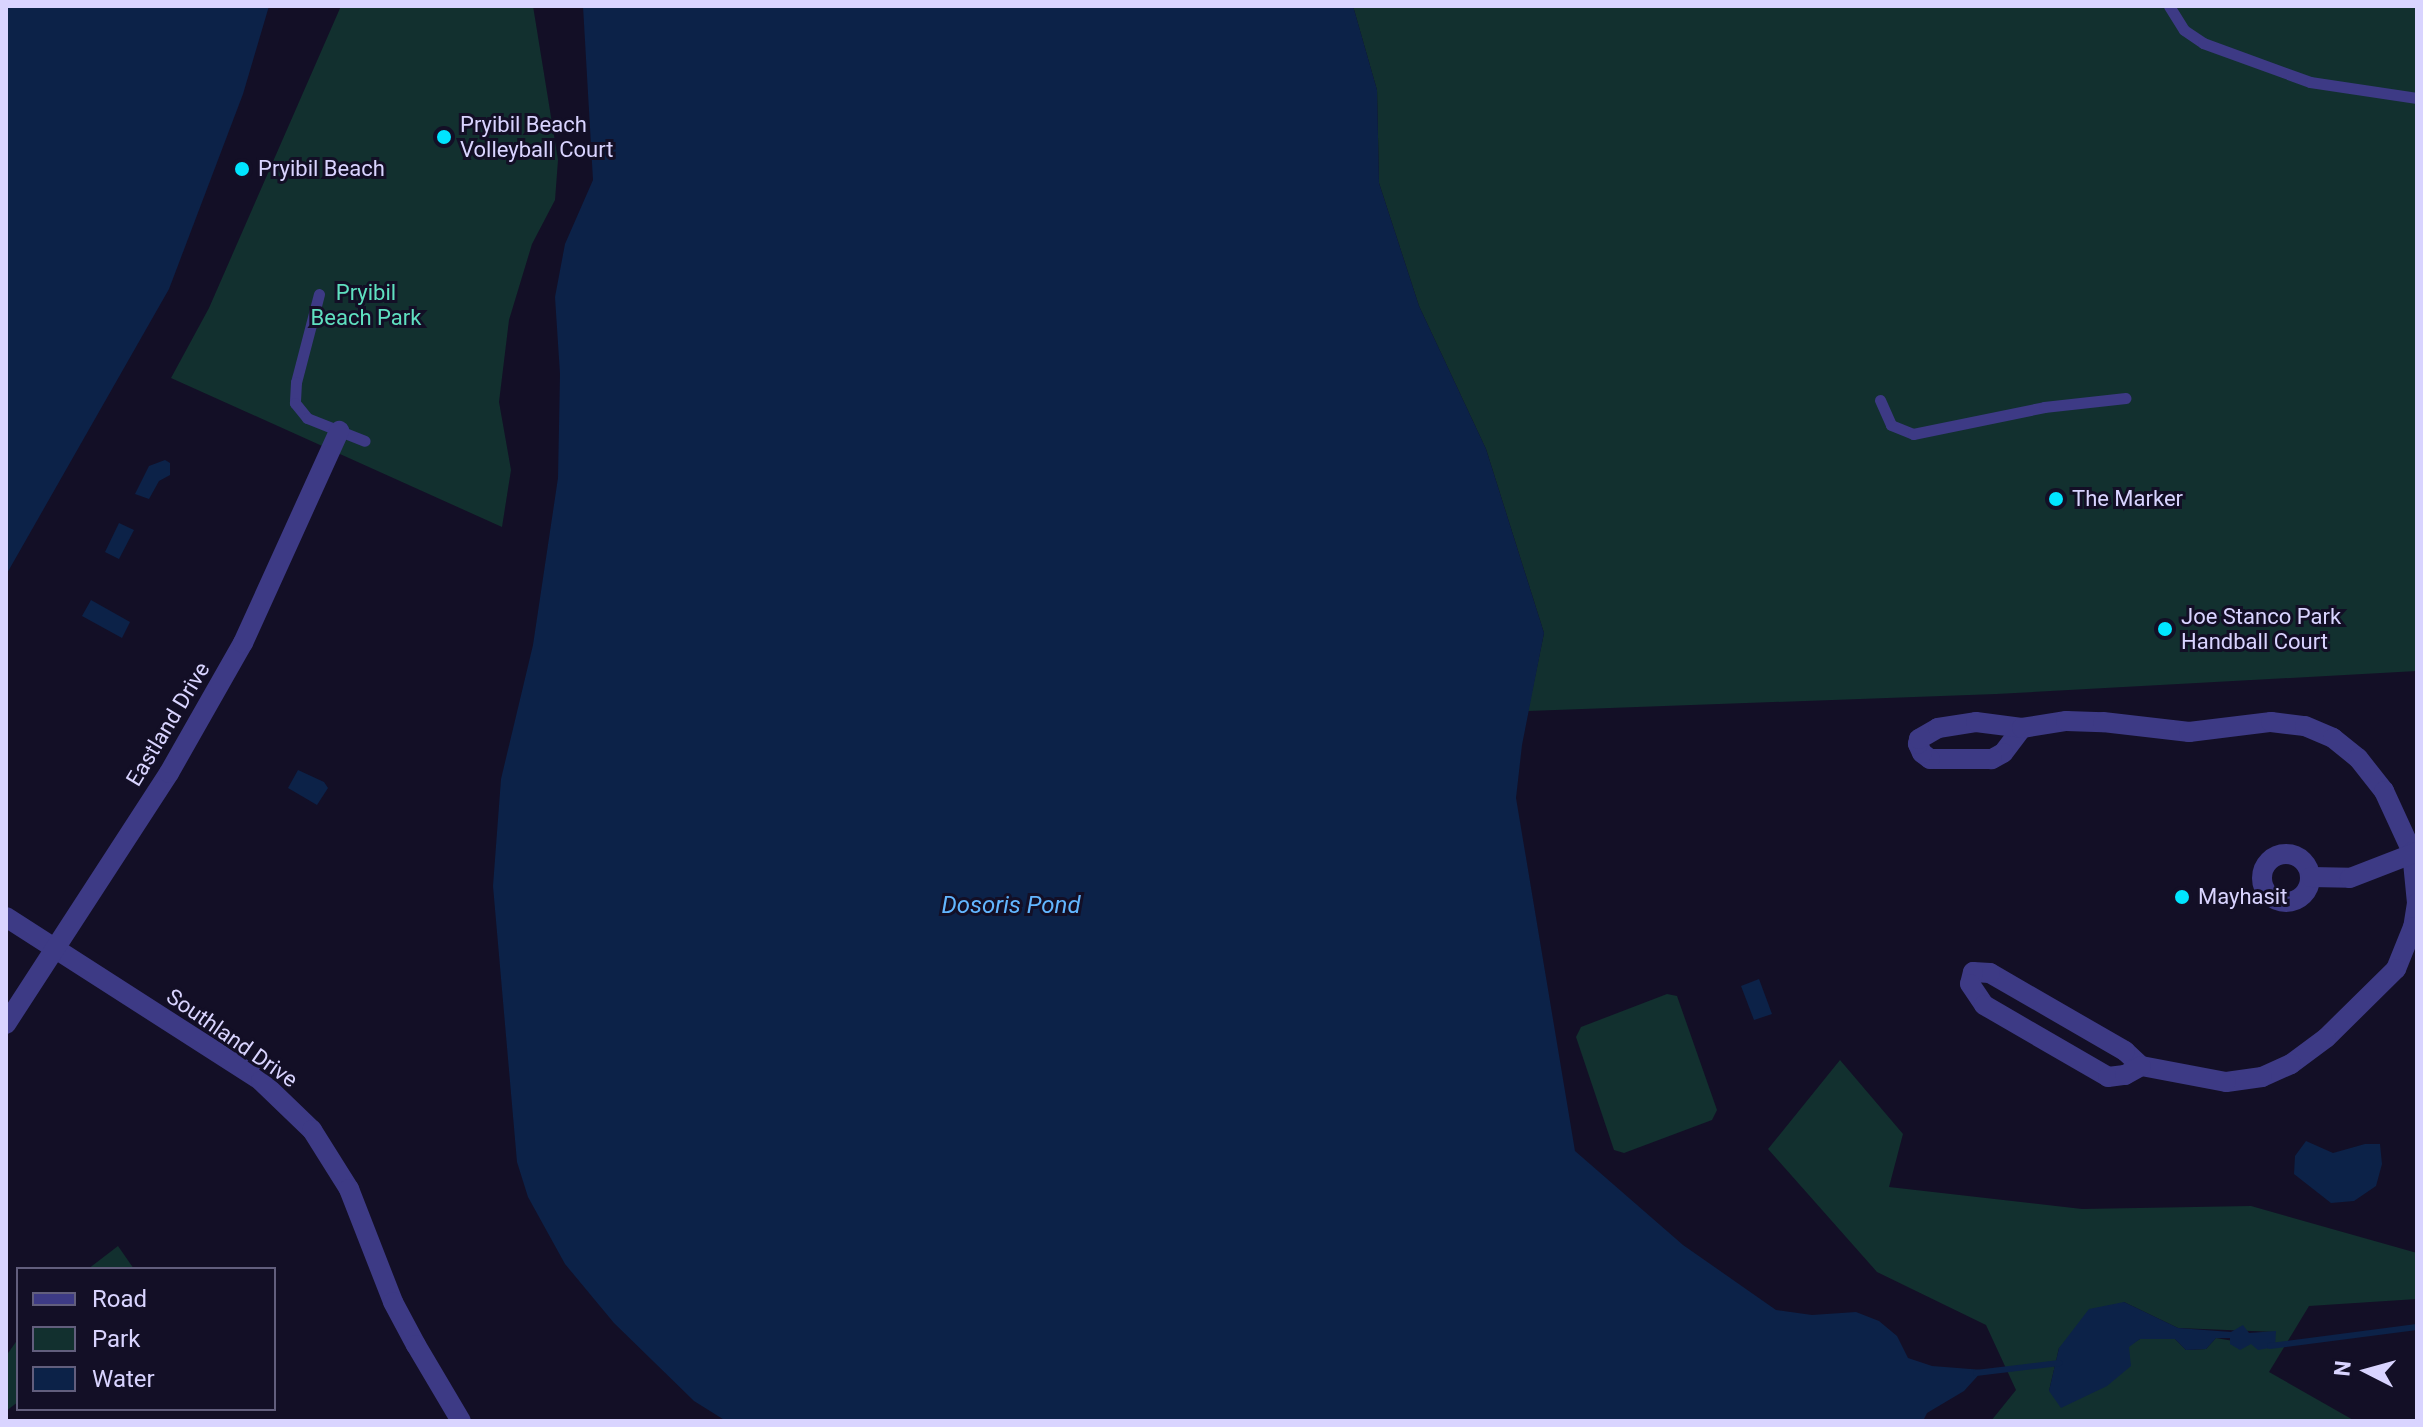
<!DOCTYPE html>
<html>
<head>
<meta charset="utf-8">
<style>
  body { margin:0 }
  #map { position:relative; width:2423px; height:1427px; overflow:hidden; background:#130f26; font-family:Roboto,sans-serif }
  div>[style] { position:absolute }
  [style*='--x'] { left:calc(var(--x)*1px); top:calc(var(--y)*1px); width:calc(var(--w)*1px); rotate:calc(var(--a)*1deg) }
  .green>* { inset:0; background:#12302f }
  .water>* { inset:0; background:#0c2248 }
  .stream>* { height:6px; margin:-3px; padding:0 3px; transform-origin:3px; border-radius:3px; background:#0c2248 }
  .service>* { height:11px; margin:-5.5px; padding:0 5.5px; transform-origin:5.5px; border-radius:5.5px; background:#3d3a85 }
  .minor>* { height:20px; margin:-10px; padding:0 10px; transform-origin:10px; border-radius:10px; background:#3d3a85 }
  .minor>.ring { margin:-10px; padding:0; box-sizing:content-box; background:none; border:20px solid #3d3a85; border-radius:50% }
  .dots>* { width:22px; height:22px; translate:-50% -50%; box-sizing:border-box; border:4px solid #130f26; border-radius:50% }
  span { translate:-50% -50%; white-space:nowrap; text-align:center; line-height:1.15; -webkit-text-stroke:6px #130f26; paint-order:stroke }
  .poi-label { font-size:22px; color:#d9d4ff }
  .left { translate:0 -50%; text-align:left }
  .park-label { font-size:22px; color:#5fe0c0 }
  .street-label { font-size:22px; color:#d9d4ff }
  .water-label { font-size:24px; color:#62b6ff; font-style:italic }
  .frame { position:absolute; inset:0; border:8px solid #d9d4ff; pointer-events:none }
  .legend { position:absolute; left:16px; top:1267px; width:260px; height:144px; box-sizing:border-box; background:#130f26; border:2px solid #625e7d; margin:0; padding:10px 14px; list-style:none; font-size:24px; color:#d9d4ff }
  .legend li { display:flex; align-items:center; gap:16px; height:40px }
  .legend b { width:40px; border:2px solid #625e7d }
  .north { position:absolute; left:2327px; top:1331px; width:80px; height:80px; -webkit-text-stroke:6px #130f26; paint-order:stroke; rotate:276deg; font-size:22px; font-weight:700; line-height:32px; text-align:center; color:#d9d4ff }
  .north::after { content:''; display:block; margin:auto; width:28px; height:36px; background:#d9d4ff; clip-path:polygon(50% 0,100% 100%,50% 72%,0 100%) }
</style>
</head>
<body>
<div id="map">
  <div class="green">
    <div style="clip-path:polygon(341px 6px,533px 6px,558px 160px,555px 200px,532px 244px,509px 320px,499px 402px,511px 470px,502px 527px,171px 378px,209px 308px)"></div>
    <div style="clip-path:polygon(1353px 6px,2417px 6px,2417px 671px,1996px 694px,1528px 711px,1544px 633px,1486px 449px,1419px 306px,1379px 183px,1377px 90px)"></div>
    <div style="clip-path:polygon(1667px 994px,1677px 996px,1717px 1110px,1712px 1120px,1624px 1153px,1614px 1150px,1576px 1037px,1581px 1027px)"></div>
    <div style="clip-path:polygon(evenodd,1840px 1060px,1903px 1134px,1889px 1187px,2082px 1209px,2251px 1206px,2417px 1253px,2417px 1299px,2309px 1306px,2269px 1372px,2355px 1421px,1991px 1421px,2016px 1390px,1986px 1325px,1877px 1272px,1768px 1149px,1840px 1060px,2124px 1302px,2178px 1328px,2276px 1332px,2251px 1344px,2216px 1338px,2206px 1349px,2186px 1350px,2175px 1339px,2140px 1339px,2049px 1391px,2059px 1348px,2124px 1302px)"></div>
    <div style="clip-path:polygon(118px 1246px,134px 1269px,88px 1269px)"></div>
    <div style="clip-path:polygon(18px 1339px,18px 1402px,6px 1411px,6px 1356px)"></div>
  </div>
  <div class="water">
    <div style="clip-path:polygon(6px 6px,269px 6px,243px 94px,169px 289px,6px 575px)"></div>
    <div style="clip-path:polygon(583px 6px,1353px 6px,1377px 90px,1379px 183px,1419px 306px,1486px 449px,1544px 633px,1522px 745px,1516px 798px,1575px 1151px,1683px 1245px,1776px 1310px,1812px 1315px,1856px 1312px,1879px 1321px,1897px 1336px,1908px 1358px,1932px 1366px,1983px 1370px,1964px 1391px,1927px 1413px,1923px 1421px,726px 1421px,694px 1401px,614px 1323px,565px 1264px,528px 1197px,517px 1162px,493px 886px,501px 779px,533px 645px,558px 478px,560px 374px,555px 297px,565px 244px,593px 180px)"></div>
    <div style="clip-path:polygon(165px 460px,170px 463px,170px 475px,159px 481px,149px 499px,135px 494px,149px 466px)"></div>
    <div style="clip-path:polygon(119px 523px,134px 530px,119px 559px,105px 552px)"></div>
    <div style="clip-path:polygon(91px 600px,130px 622px,122px 638px,82px 616px)"></div>
    <div style="clip-path:polygon(298px 770px,324px 782px,328px 788px,317px 805px,288px 788px)"></div>
    <div style="clip-path:polygon(1759px 979px,1772px 1014px,1754px 1020px,1741px 986px)"></div>
    <div style="clip-path:polygon(2306px 1141px,2333px 1153px,2365px 1144px,2380px 1144px,2382px 1164px,2376px 1186px,2354px 1201px,2331px 1203px,2294px 1174px,2295px 1156px)"></div>
    <div style="clip-path:polygon(2124px 1302px,2178px 1328px,2231px 1332px,2243px 1325px,2249px 1333px,2276px 1331px,2275px 1347px,2258px 1350px,2251px 1344px,2240px 1350px,2230px 1344px,2230px 1338px,2216px 1338px,2206px 1349px,2186px 1350px,2175px 1339px,2140px 1339px,2129px 1347px,2131px 1366px,2107px 1386px,2061px 1408px,2049px 1391px,2059px 1348px,2089px 1309px)"></div>
  </div>
  <div class="stream">
    <div style="--x:2270;--y:1346;--w:148;--a:-7.4"></div>
    <div style="--x:1976;--y:1373;--w:84;--a:-6.9"></div>
  </div>
  <div class="service">
    <div style="--x:2169;--y:6;--w:28;--a:58"></div>
    <div style="--x:2184;--y:30;--w:23;--a:34"></div>
    <div style="--x:2203;--y:43;--w:114;--a:20"></div>
    <div style="--x:2310;--y:82;--w:108;--a:8.5"></div>
    <div style="--x:319;--y:294;--w:91;--a:104.6"></div>
    <div style="--x:296;--y:382;--w:21;--a:93"></div>
    <div style="--x:295;--y:403;--w:19;--a:51"></div>
    <div style="--x:307;--y:418;--w:62;--a:21.6"></div>
    <div style="--x:1880;--y:400;--w:27;--a:66"></div>
    <div style="--x:1891;--y:425;--w:24;--a:22"></div>
    <div style="--x:1913;--y:434;--w:134;--a:-11.6"></div>
    <div style="--x:2044;--y:407;--w:82;--a:-6.3"></div>
  </div>
  <div class="minor">
    <div style="--x:2022;--y:728;--w:31;--a:127"></div>
    <div style="--x:2003;--y:753;--w:13;--a:151"></div>
    <div style="--x:1992;--y:759;--w:62;--a:180"></div>
    <div style="--x:1930;--y:759;--w:10;--a:-143"></div>
    <div style="--x:1922;--y:753;--w:10;--a:-114"></div>
    <div style="--x:1918;--y:744;--w:5;--a:-79"></div>
    <div style="--x:1919;--y:739;--w:22;--a:-30"></div>
    <div style="--x:1938;--y:728;--w:38;--a:-9"></div>
    <div style="--x:1976;--y:722;--w:46;--a:7.4"></div>
    <div style="--x:2022;--y:728;--w:45;--a:-9"></div>
    <div style="--x:2066;--y:721;--w:37;--a:2"></div>
    <div style="--x:2103;--y:722;--w:87;--a:6.6"></div>
    <div style="--x:2189;--y:732;--w:83;--a:-7"></div>
    <div style="--x:2271;--y:722;--w:34;--a:7"></div>
    <div style="--x:2305;--y:726;--w:30;--a:23"></div>
    <div style="--x:2333;--y:738;--w:32;--a:39"></div>
    <div style="--x:2358;--y:758;--w:42;--a:51.8"></div>
    <div style="--x:2384;--y:791;--w:67;--a:65.3"></div>
    <div style="--x:2412;--y:852;--w:51;--a:84.4"></div>
    <div style="--x:2417;--y:903;--w:24;--a:99"></div>
    <div style="--x:2413;--y:927;--w:45;--a:112"></div>
    <div style="--x:2396;--y:969;--w:98;--a:135.4"></div>
    <div style="--x:2326;--y:1038;--w:44;--a:143.4"></div>
    <div style="--x:2291;--y:1064;--w:32;--a:156"></div>
    <div style="--x:2262;--y:1077;--w:36;--a:172"></div>
    <div style="--x:2226;--y:1082;--w:86;--a:-169.3"></div>
    <div style="--x:2141;--y:1066;--w:22;--a:-137"></div>
    <div style="--x:2125;--y:1051;--w:156;--a:-150"></div>
    <div style="--x:1990;--y:973;--w:17;--a:-177"></div>
    <div style="--x:1973;--y:972;--w:12;--a:104"></div>
    <div style="--x:1970;--y:984;--w:25;--a:56"></div>
    <div style="--x:1984;--y:1005;--w:143;--a:30.1"></div>
    <div style="--x:2108;--y:1077;--w:17;--a:-7"></div>
    <div style="--x:2125;--y:1075;--w:18;--a:-29"></div>
    <div class="ring" style="left:2262px;top:854px;width:28px;height:28px"></div>
    <div style="--x:2311;--y:877;--w:39;--a:1"></div>
    <div style="--x:2350;--y:878;--w:72;--a:-21.2"></div>
    <div style="--x:6;--y:917;--w:303;--a:32.7"></div>
    <div style="--x:261;--y:1081;--w:71;--a:43.9"></div>
    <div style="--x:312;--y:1130;--w:70;--a:57.9"></div>
    <div style="--x:349;--y:1189;--w:121;--a:68.7"></div>
    <div style="--x:393;--y:1302;--w:49;--a:61.9"></div>
    <div style="--x:416;--y:1345;--w:88;--a:59.4"></div>
    <div style="--x:6;--y:1024;--w:299;--a:-57"></div>
    <div style="--x:169;--y:773;--w:150;--a:-60.4"></div>
    <div style="--x:243;--y:643;--w:233;--a:-65.6"></div>
  </div>
  <div class="dots">
    <div style="left:444px;top:137px;background:#00e5ff"></div>
    <div style="left:242px;top:169px;background:#00e5ff"></div>
    <div style="left:2056px;top:499px;background:#00e5ff"></div>
    <div style="left:2165px;top:629px;background:#00e5ff"></div>
    <div style="left:2182px;top:897px;background:#00e5ff"></div>
  </div>
  <div class="poi-label">
    <span class="left" style="left:460px;top:137px">Pryibil Beach<br>Volleyball Court</span>
    <span class="left" style="left:258px;top:169px">Pryibil Beach</span>
    <span class="left" style="left:2072px;top:499px">The Marker</span>
    <span class="left" style="left:2181px;top:629px">Joe Stanco Park<br>Handball Court</span>
    <span class="left" style="left:2198px;top:897px">Mayhasit</span>
  </div>
  <div class="park-label">
    <span style="left:366px;top:305px">Pryibil<br>Beach Park</span>
  </div>
  <div class="street-label">
    <span style="left:168px;top:724px;rotate:-59deg">Eastland Drive</span>
    <span style="left:232px;top:1038px;rotate:35deg">Southland Drive</span>
  </div>
  <div class="water-label">
    <span style="left:1011px;top:906px">Dosoris Pond</span>
  </div>
  <div class="frame"></div>
  <ul class="legend">
  <li><b style="height:10px;background:#3d3a85"></b>Road</li>
  <li><b style="height:22px;background:#12302f"></b>Park</li>
  <li><b style="height:22px;background:#0c2248"></b>Water</li>
  </ul>
  <div class="north">N</div>
</div>
</body>
</html>
